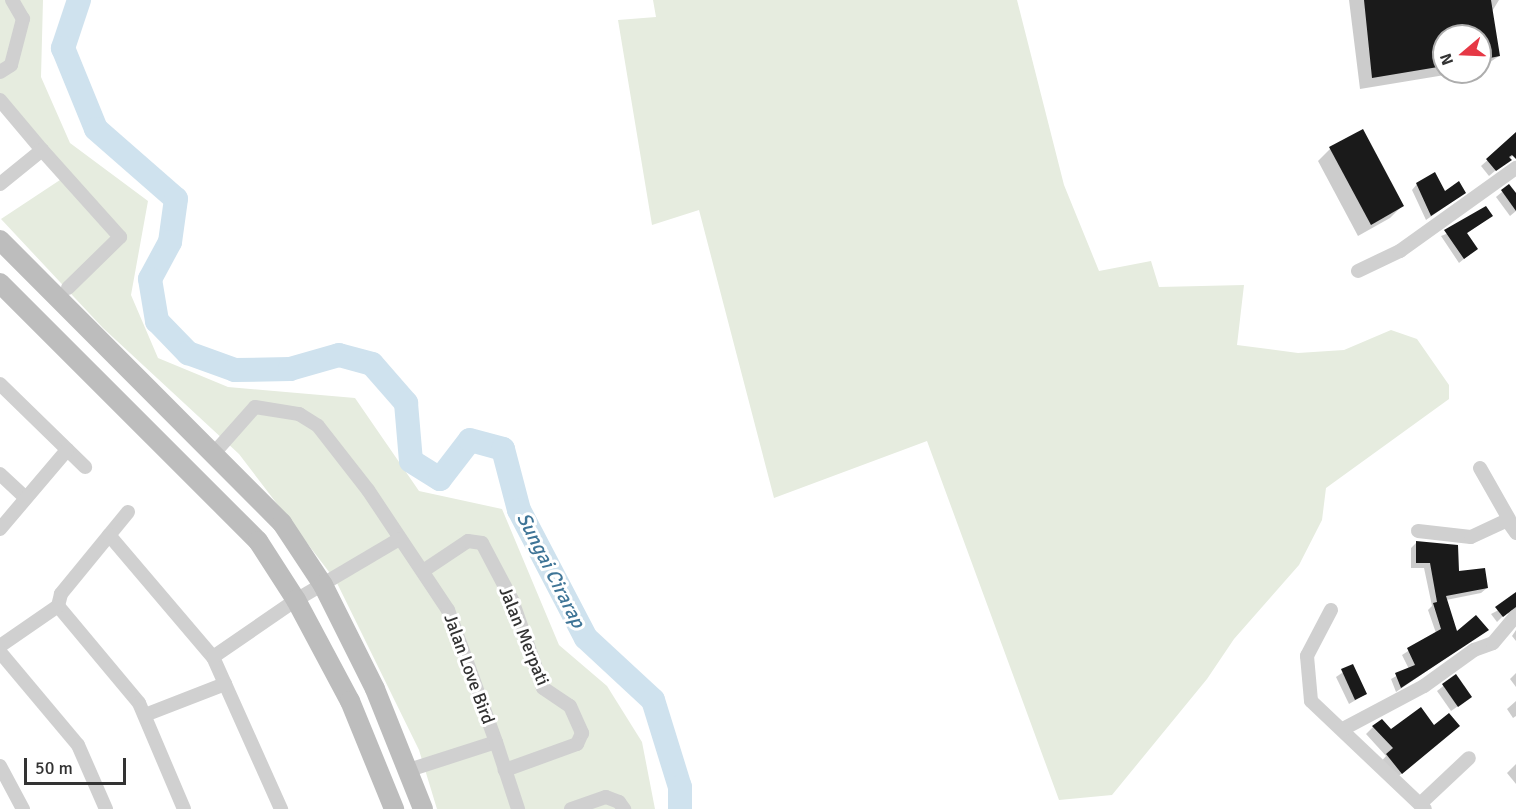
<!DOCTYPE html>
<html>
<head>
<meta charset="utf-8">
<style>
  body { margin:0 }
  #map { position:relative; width:1516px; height:809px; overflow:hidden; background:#fff; font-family:Signika,sans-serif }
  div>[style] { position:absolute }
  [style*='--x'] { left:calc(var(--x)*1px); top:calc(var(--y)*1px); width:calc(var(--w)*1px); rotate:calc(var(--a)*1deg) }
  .green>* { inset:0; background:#e6ecdf }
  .shadow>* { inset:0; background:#0003 }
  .river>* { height:24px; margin:-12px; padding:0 12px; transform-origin:12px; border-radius:12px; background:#cfe2ee }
  .building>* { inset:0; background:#1a1a1a }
  .street>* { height:14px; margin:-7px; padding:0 7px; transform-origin:7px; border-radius:7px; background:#d0d0d0 }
  .secondary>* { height:20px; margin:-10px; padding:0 10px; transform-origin:10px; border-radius:10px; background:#bdbdbd }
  span { translate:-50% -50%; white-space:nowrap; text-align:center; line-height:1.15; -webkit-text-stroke:6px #fff; paint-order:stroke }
  .street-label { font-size:18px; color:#333 }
  .water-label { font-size:20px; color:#3f7597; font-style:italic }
  .north { position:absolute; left:1432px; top:24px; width:60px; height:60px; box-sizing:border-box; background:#fff; border:2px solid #adadad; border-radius:50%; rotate:251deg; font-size:16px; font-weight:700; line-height:24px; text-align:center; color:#333 }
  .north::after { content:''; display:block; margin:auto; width:21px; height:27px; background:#e63946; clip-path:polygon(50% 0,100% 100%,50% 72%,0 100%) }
  .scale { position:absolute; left:24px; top:758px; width:102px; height:27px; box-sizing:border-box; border:3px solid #333; border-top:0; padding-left:8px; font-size:18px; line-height:21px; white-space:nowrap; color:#333; -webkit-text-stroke:4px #fff; paint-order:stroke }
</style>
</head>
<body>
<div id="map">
  <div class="green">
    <div style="clip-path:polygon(0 0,43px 0,41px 77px,70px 143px,148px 201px,131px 295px,158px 358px,228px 387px,355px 398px,419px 491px,502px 509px,559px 645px,607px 686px,642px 742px,655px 809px,437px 809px,419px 750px,336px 581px,239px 454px,103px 328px,1px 219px,63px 178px,0 93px)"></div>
    <div style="clip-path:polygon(653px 0,1017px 0,1064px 185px,1099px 271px,1151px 261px,1159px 287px,1244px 285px,1237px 345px,1298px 353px,1344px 350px,1391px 330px,1417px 339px,1449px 385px,1449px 399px,1326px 488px,1322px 520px,1299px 565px,1234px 639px,1207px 679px,1112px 795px,1059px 800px,927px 441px,774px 498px,699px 210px,652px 225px,618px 20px,656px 17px)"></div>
  </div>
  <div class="shadow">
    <div style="clip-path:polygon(1349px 0,1499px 0,1491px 13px,1499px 56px,1480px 69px,1480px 36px,1444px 36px,1444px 72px,1463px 72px,1360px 89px)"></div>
    <div style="clip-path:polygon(1362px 131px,1402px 206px,1390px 218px,1358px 236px,1318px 161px,1330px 149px)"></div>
    <div style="clip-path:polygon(1516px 135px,1516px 153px,1489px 176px,1481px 166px)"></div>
    <div style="clip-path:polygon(1417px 184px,1445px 193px,1459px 197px,1426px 220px,1412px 190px)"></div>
    <div style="clip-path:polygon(1509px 186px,1516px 196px,1516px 211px,1510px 216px,1496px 197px)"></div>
    <div style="clip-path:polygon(1491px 216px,1466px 234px,1476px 249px,1459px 263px,1441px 236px)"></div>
    <div style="clip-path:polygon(1416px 543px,1457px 573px,1487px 588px,1481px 593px,1446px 600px,1456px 634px,1487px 630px,1396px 692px,1391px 679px,1409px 669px,1402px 655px,1436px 633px,1428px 610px,1432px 606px,1424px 568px,1411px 568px,1411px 548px)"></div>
    <div style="clip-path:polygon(1516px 601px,1516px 615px,1506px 613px,1497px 622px,1491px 614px)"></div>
    <div style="clip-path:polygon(1516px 630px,1516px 641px,1512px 636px)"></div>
    <div style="clip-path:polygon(1352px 666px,1366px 694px,1349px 704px,1336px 677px)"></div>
    <div style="clip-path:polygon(1516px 673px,1516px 687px,1510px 679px)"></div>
    <div style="clip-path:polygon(1456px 676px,1464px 702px,1451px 711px,1437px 691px)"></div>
    <div style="clip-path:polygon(1516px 701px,1516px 716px,1513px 718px,1507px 709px)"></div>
    <div style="clip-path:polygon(1373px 727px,1391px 731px,1434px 728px,1450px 733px,1394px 780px,1380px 763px,1386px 756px,1366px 734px)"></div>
    <div style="clip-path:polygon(1516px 764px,1516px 784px,1507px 773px)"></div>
  </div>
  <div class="river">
    <div style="--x:79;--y:0;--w:51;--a:108.4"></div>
    <div style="--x:63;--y:48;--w:87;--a:67.8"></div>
    <div style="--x:96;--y:129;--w:106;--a:41.2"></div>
    <div style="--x:176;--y:199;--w:43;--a:97.9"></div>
    <div style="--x:170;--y:242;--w:42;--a:118.4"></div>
    <div style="--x:150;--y:279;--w:43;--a:80.5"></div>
    <div style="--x:157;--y:321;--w:45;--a:45.9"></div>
    <div style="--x:188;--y:353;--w:50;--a:19.9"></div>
    <div style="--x:235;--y:370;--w:55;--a:-1"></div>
    <div style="--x:290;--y:369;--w:51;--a:-15.9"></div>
    <div style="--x:339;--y:355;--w:34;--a:15"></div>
    <div style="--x:372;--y:364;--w:52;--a:48.9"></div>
    <div style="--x:406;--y:403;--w:58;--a:85.1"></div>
    <div style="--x:411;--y:461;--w:34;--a:32"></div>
    <div style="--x:440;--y:479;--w:49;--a:-52.4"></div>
    <div style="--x:470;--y:440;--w:34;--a:15"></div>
    <div style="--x:503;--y:449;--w:63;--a:75.3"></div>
    <div style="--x:519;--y:510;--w:144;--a:62.4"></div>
    <div style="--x:586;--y:638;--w:91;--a:42.8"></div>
    <div style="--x:653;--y:700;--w:91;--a:72.8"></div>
    <div style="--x:680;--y:787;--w:22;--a:90"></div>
  </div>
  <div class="building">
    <div style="clip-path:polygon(1364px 0,1491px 0,1500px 56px,1480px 60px,1480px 36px,1444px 36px,1444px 66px,1372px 78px)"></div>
    <div style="clip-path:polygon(1363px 129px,1404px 206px,1371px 225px,1329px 147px)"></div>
    <div style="clip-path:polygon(1516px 132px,1516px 159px,1512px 155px,1509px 157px,1512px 160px,1496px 171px,1486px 159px)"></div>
    <div style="clip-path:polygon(1435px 172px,1445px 191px,1459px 181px,1466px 193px,1431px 216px,1416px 183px)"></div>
    <div style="clip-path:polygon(1509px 184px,1516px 193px,1516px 211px,1501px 190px)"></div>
    <div style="clip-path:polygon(1486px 206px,1493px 216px,1467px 233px,1478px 249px,1464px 259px,1444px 230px)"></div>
    <div style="clip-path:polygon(1416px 541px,1458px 545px,1459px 571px,1485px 568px,1488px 588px,1446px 596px,1457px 631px,1476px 615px,1489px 630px,1401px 688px,1395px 673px,1415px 665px,1407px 648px,1441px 629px,1433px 603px,1437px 602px,1430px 563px,1416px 563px)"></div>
    <div style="clip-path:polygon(1516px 592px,1516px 607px,1503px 617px,1495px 607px)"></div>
    <div style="clip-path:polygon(1353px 664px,1367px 694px,1355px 700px,1341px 669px)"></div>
    <div style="clip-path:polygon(1456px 674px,1472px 697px,1458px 707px,1442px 684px)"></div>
    <div style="clip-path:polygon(1421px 707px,1434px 725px,1449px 713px,1460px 726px,1402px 774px,1386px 754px,1393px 748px,1372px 726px,1382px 719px,1391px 729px)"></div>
  </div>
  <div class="street">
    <div style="--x:0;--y:72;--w:13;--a:-32"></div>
    <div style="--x:11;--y:65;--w:48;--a:-75.4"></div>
    <div style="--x:23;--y:19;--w:22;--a:-120"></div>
    <div style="--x:0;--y:100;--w:65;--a:50"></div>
    <div style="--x:42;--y:150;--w:54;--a:141"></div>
    <div style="--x:42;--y:150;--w:117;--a:48.1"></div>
    <div style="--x:120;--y:237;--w:73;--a:135.6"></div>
    <div style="--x:1358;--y:271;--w:47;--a:-25.5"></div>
    <div style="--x:1400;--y:251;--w:143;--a:-35.6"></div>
    <div style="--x:0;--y:384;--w:119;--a:44.3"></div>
    <div style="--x:215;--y:452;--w:60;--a:-48.4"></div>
    <div style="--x:255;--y:407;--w:45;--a:9"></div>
    <div style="--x:299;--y:414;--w:22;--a:32"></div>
    <div style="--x:318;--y:426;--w:81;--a:52"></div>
    <div style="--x:368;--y:490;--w:144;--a:56.3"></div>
    <div style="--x:448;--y:610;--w:140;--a:70"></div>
    <div style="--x:1480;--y:468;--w:59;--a:60.4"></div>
    <div style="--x:0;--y:474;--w:35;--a:43"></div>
    <div style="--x:128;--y:512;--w:106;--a:129.3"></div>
    <div style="--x:61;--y:594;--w:12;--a:104"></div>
    <div style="--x:58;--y:606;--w:126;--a:50.1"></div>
    <div style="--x:139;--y:703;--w:115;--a:67"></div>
    <div style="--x:0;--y:529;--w:104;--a:-49.7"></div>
    <div style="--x:1418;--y:531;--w:53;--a:6.5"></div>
    <div style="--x:1471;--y:537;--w:40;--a:-25"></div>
    <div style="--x:1507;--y:520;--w:16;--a:55"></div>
    <div style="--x:109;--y:535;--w:160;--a:49.6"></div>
    <div style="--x:213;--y:657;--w:167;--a:65.9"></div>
    <div style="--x:423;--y:571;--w:54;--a:-33.7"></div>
    <div style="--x:468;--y:541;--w:14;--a:8"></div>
    <div style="--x:482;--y:543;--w:64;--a:62.2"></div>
    <div style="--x:512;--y:600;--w:93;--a:70.6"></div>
    <div style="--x:543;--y:688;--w:32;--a:34"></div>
    <div style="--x:570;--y:706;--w:30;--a:66"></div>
    <div style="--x:582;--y:733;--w:12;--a:114"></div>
    <div style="--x:577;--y:744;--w:77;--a:160.1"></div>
    <div style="--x:1331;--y:610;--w:52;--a:117.6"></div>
    <div style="--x:1307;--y:656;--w:45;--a:84.9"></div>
    <div style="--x:1311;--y:701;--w:157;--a:43.5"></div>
    <div style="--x:0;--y:646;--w:70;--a:-34.6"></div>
    <div style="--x:0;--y:652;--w:121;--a:50"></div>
    <div style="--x:78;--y:745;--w:70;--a:66.4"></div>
    <div style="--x:213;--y:657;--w:101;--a:-34.5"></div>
    <div style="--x:296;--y:600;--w:120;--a:-30.6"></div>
    <div style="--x:145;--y:715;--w:86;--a:-21.2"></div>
    <div style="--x:1343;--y:729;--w:92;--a:-28"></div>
    <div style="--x:1424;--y:686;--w:62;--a:-35.8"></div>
    <div style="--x:1474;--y:650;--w:20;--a:-20"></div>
    <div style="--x:1493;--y:643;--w:35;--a:-50"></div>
    <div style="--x:0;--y:766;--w:49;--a:61.9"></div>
    <div style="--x:409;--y:770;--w:91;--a:-17.8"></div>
    <div style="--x:496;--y:742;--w:71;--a:71.8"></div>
    <div style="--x:1420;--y:804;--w:67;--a:-43.2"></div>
    <div style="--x:571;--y:809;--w:37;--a:-19"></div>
    <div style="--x:606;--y:797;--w:14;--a:21"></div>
    <div style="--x:619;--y:802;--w:9;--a:54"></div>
  </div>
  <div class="secondary">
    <div style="--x:0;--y:240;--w:400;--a:45.1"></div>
    <div style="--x:282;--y:523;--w:74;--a:56.5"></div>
    <div style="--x:323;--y:585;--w:116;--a:63.4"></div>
    <div style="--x:375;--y:689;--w:129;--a:68.2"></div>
    <div style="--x:0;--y:283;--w:365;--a:45"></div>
    <div style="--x:258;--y:541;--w:70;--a:57.2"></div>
    <div style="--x:296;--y:600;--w:115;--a:61.9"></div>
    <div style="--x:350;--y:701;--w:117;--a:67.8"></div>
  </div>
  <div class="street-label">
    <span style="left:524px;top:636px;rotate:68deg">Jalan Merpati</span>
    <span style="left:469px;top:669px;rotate:70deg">Jalan Love Bird</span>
  </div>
  <div class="water-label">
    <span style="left:551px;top:570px;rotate:63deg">Sungai Cirarap</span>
  </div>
  <div class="north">N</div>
  <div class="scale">50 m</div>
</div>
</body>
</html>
